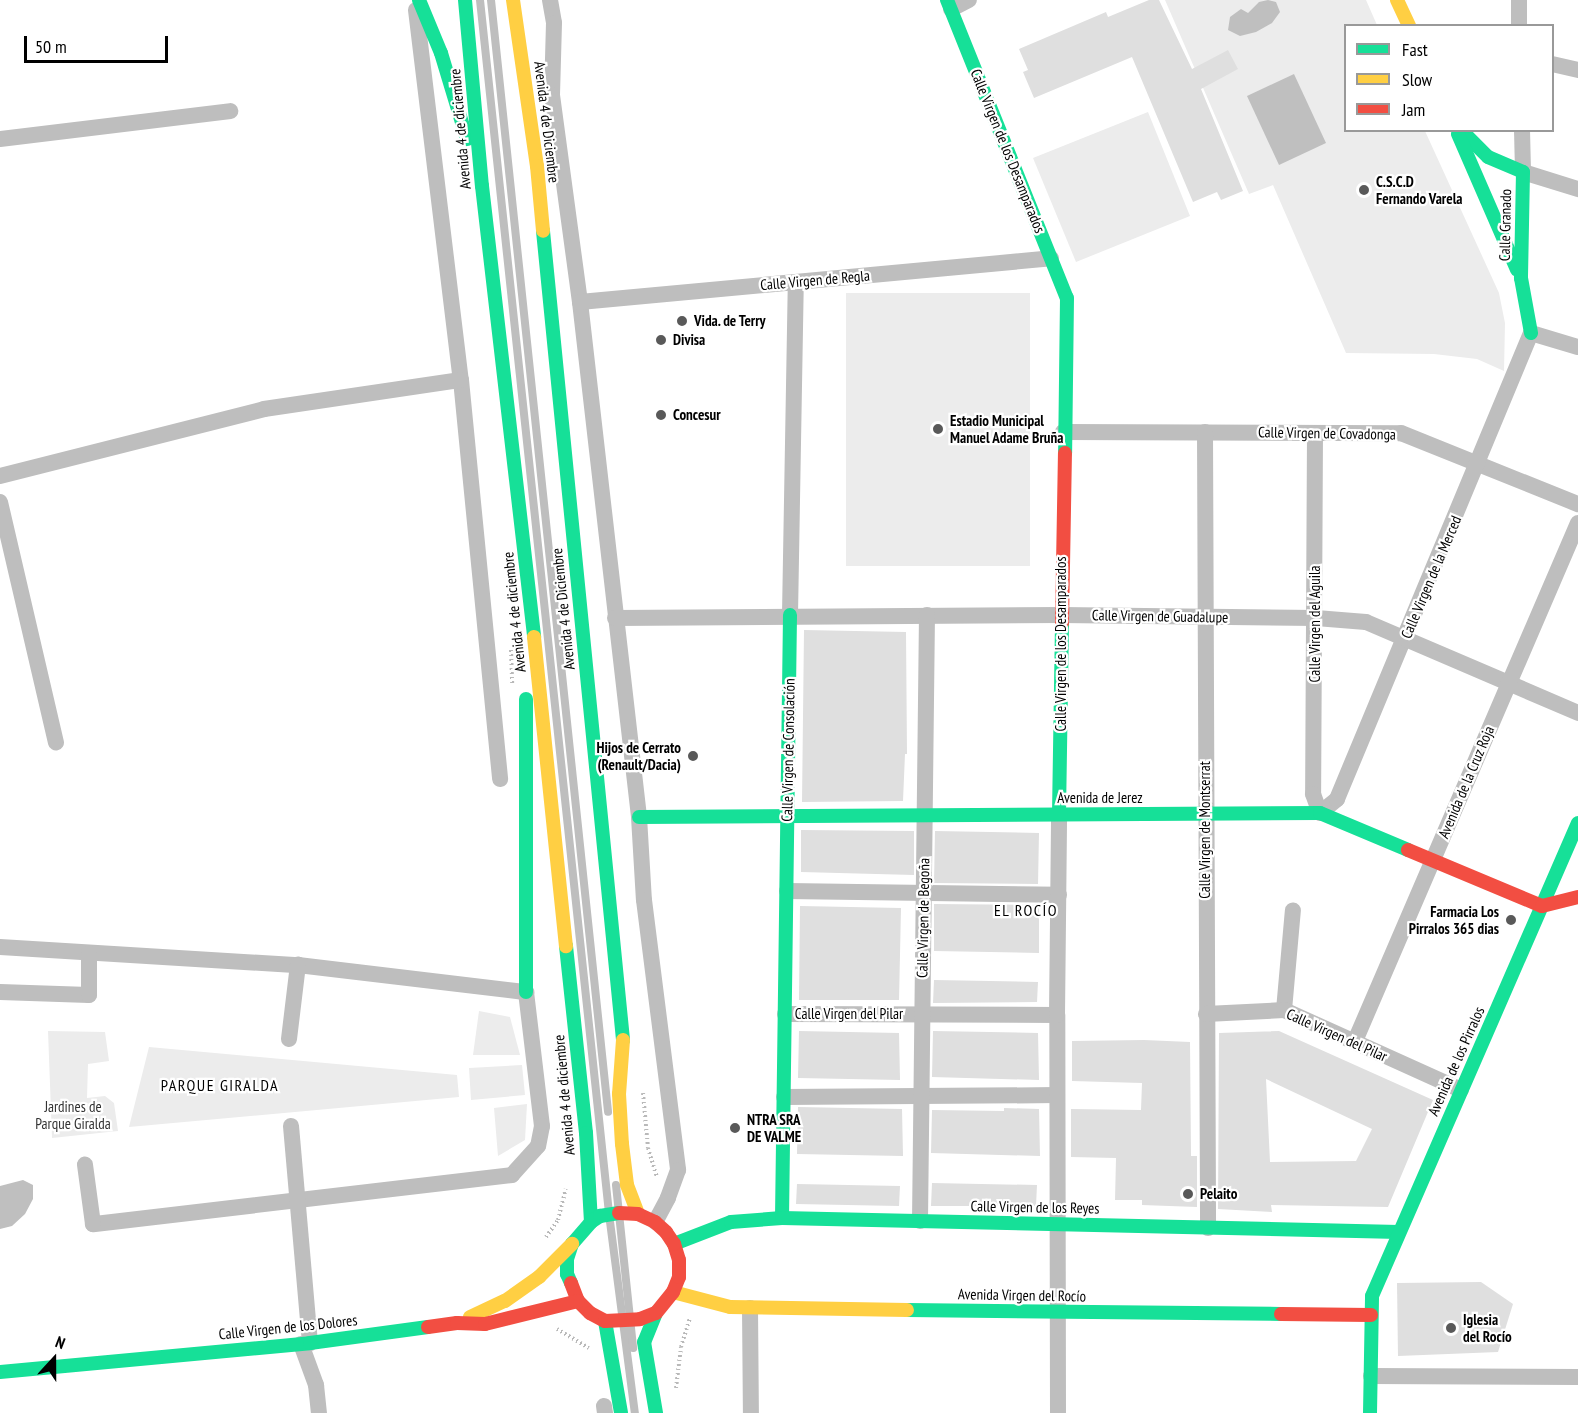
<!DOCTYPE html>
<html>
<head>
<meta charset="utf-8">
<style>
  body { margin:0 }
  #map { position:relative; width:1578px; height:1413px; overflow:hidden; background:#fff; font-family:"PT Sans Narrow",sans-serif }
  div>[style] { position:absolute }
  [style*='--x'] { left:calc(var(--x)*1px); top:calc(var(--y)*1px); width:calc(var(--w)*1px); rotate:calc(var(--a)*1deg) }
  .green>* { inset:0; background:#ececec }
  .water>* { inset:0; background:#bfbfbf }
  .building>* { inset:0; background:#dfdfdf }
  .path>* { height:4px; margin-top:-2px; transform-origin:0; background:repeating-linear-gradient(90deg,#b9b9b9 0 1.5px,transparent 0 4.5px) }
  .lane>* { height:8px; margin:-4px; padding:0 4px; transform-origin:4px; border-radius:4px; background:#bebebe }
  .street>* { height:16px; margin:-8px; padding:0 8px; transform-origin:8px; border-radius:8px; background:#bebebe }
  .fast>* { height:14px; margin:-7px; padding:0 7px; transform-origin:7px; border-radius:7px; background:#16e098 }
  .slow>* { height:14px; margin:-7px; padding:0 7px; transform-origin:7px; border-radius:7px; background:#ffcf43 }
  .jam>* { height:14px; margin:-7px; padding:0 7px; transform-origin:7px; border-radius:7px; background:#f24e42 }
  .dots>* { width:16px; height:16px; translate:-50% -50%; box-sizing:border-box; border:3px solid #fff; border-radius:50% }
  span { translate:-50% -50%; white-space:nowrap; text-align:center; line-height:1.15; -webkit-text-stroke:4.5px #fff; paint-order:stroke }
  .street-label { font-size:15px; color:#000 }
  .poi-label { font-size:15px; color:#000; font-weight:700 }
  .left { translate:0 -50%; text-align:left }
  .right { translate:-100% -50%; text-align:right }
  .park-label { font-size:15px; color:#333 }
  .neighbourhood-label { font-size:16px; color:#000; letter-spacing:1.5px }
  .legend { position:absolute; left:1344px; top:24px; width:210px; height:108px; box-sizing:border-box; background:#fff; border:2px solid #999; margin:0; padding:8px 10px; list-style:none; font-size:18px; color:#000 }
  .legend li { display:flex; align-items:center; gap:12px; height:30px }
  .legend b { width:30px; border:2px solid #999 }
  .north { position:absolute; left:24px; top:1329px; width:60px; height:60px; -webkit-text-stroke:4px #fff; paint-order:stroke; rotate:21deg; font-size:16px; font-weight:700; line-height:24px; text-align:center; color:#000 }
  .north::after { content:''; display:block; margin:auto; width:21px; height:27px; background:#000; clip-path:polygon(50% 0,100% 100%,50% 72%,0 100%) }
  .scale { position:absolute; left:24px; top:36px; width:144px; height:27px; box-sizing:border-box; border:3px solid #000; border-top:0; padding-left:8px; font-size:18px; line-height:21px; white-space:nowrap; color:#000; -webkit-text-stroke:4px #fff; paint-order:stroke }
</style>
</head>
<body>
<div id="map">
  <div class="green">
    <div style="clip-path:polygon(1165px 0,1366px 0,1377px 25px,1346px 26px,1346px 130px,1425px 131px,1499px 293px,1505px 323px,1504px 371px,1477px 359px,1434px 354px,1346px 353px,1273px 185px,1249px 194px)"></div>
    <div style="clip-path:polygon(1148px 112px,1190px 216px,1076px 262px,1033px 158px)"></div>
    <div style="clip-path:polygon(846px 293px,1030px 293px,1030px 566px,846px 566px)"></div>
    <div style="clip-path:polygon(479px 1011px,510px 1017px,520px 1055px,473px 1055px)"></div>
    <div style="clip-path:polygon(48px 1031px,105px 1032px,109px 1061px,88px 1064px,87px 1098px,105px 1096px,114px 1103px,118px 1131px,52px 1138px)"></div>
    <div style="clip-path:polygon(149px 1047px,457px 1075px,459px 1097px,129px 1127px)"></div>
    <div style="clip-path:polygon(522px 1065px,525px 1095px,471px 1100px,469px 1068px)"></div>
    <div style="clip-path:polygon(527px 1104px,525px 1140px,498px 1156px,494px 1108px)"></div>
  </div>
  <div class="water">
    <div style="clip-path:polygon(1268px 0,1276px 2px,1280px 12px,1272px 23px,1256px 32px,1240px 36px,1228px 30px,1230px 17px,1241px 9px,1248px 13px,1259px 2px)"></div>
    <div style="clip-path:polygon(1294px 74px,1326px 143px,1279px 165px,1247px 96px)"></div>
    <div style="clip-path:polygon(23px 1180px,33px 1185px,33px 1199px,25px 1214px,12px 1226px,0 1229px,0 1186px)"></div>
  </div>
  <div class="building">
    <div style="clip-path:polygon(1149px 0,1159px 0,1192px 69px,1228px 50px,1238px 69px,1201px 89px,1243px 191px,1221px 200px,1217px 192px,1193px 202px,1132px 57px,1034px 98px,1023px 72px,1028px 70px,1019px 49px,1106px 12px,1108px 17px)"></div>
    <div style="clip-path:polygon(804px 630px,906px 632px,907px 754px,905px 754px,903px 801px,802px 802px)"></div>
    <div style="clip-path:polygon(801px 830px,914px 831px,914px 875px,801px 872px)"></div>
    <div style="clip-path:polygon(935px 831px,1039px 833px,1038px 884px,934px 883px)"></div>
    <div style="clip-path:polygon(934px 904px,1039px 905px,1039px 953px,934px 951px)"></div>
    <div style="clip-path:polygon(800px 906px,901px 908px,899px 1000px,799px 1000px)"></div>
    <div style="clip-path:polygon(934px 980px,1038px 982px,1037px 1002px,933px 1003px)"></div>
    <div style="clip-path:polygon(799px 1031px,899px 1033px,900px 1080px,798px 1078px)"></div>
    <div style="clip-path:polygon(933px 1031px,1038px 1033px,1039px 1080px,932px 1077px)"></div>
    <div style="clip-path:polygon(evenodd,1279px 1031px,1433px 1100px,1388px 1207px,1271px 1205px,1272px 1212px,1218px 1209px,1219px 1033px,1279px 1031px,1266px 1079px,1372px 1129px,1356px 1161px,1270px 1162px,1266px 1079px)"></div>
    <div style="clip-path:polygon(1144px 1040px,1190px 1042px,1191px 1156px,1197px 1156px,1197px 1207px,1142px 1205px,1142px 1200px,1115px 1200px,1116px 1158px,1071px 1157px,1071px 1109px,1141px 1110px,1142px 1083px,1072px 1081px,1072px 1041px)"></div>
    <div style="clip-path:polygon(798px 1107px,902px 1109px,903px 1156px,797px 1154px)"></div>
    <div style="clip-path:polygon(1004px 1108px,1039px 1109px,1040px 1156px,931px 1153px,932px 1110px,1004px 1111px)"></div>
    <div style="clip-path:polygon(932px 1183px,1037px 1185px,1036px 1206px,931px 1206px)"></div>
    <div style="clip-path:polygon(797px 1184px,900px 1186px,899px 1206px,796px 1204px)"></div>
    <div style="clip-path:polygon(1481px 1282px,1513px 1304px,1498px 1352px,1398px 1356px,1397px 1283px)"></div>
  </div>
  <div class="path">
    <div style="--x:511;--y:650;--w:34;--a:88"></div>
    <div style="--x:643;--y:1093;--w:55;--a:84.8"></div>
    <div style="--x:648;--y:1148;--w:30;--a:73"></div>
    <div style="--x:546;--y:1237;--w:21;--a:-55"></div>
    <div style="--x:558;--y:1220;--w:32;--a:-76"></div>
    <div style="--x:557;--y:1329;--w:37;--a:31"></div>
    <div style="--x:676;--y:1388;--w:41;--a:-83"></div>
    <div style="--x:681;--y:1347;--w:31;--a:-73"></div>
  </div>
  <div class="lane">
    <div style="--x:480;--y:0;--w:1221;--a:83.93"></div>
    <div style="--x:609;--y:1214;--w:201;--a:82.6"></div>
    <div style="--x:491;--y:0;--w:1118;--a:83.99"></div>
    <div style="--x:616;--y:1185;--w:164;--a:84"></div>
  </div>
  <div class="street">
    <div style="--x:550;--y:0;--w:23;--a:80"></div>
    <div style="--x:554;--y:23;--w:72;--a:91.6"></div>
    <div style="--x:552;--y:95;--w:209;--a:82.3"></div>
    <div style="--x:580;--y:302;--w:518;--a:83.46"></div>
    <div style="--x:639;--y:817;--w:83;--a:86.6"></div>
    <div style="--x:644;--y:900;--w:272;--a:82.8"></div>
    <div style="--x:678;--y:1170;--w:30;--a:110"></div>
    <div style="--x:668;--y:1198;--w:27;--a:118"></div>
    <div style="--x:1519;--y:0;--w:26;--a:90"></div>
    <div style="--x:951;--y:9;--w:20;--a:-27"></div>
    <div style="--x:416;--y:10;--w:373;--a:83.1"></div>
    <div style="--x:461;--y:380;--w:401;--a:84.4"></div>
    <div style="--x:1552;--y:64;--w:27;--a:13"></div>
    <div style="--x:1522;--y:130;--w:42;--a:88.6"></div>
    <div style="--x:1523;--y:172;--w:58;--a:17.2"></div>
    <div style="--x:0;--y:139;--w:232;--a:-6.9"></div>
    <div style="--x:580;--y:302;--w:473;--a:-5.3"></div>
    <div style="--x:1063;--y:432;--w:338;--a:0.2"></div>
    <div style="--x:1401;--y:433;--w:191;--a:21.9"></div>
    <div style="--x:1205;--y:432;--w:796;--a:89.78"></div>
    <div style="--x:1315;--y:433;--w:361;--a:90.3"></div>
    <div style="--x:1313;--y:794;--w:20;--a:70"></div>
    <div style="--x:1320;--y:813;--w:22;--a:-39"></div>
    <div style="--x:1337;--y:799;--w:505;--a:-67.4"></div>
    <div style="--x:1531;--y:333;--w:49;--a:16.6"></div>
    <div style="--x:0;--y:476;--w:272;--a:-14.2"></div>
    <div style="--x:264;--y:409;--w:199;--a:-8.4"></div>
    <div style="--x:0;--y:502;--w:247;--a:76.9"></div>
    <div style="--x:790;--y:615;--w:333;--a:-89"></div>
    <div style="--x:615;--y:618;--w:446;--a:-0.4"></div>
    <div style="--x:1061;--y:615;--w:255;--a:0.7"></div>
    <div style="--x:1316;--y:618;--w:50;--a:4.6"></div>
    <div style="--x:1366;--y:622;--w:231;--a:23.2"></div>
    <div style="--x:787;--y:891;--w:272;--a:0.8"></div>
    <div style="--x:0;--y:947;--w:299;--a:3.5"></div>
    <div style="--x:298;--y:965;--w:230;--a:6.8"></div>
    <div style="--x:526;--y:992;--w:135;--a:83.2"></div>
    <div style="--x:542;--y:1126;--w:20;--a:101"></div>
    <div style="--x:538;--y:1146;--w:39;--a:132"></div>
    <div style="--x:512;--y:1175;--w:422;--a:173.3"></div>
    <div style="--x:93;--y:1224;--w:60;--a:-97.7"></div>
    <div style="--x:0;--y:992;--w:89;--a:1.9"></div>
    <div style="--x:89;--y:995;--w:42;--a:-90"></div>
    <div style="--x:1284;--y:1010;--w:100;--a:-84.9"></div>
    <div style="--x:785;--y:1014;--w:272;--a:0.2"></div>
    <div style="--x:1206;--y:1014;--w:78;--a:-2.9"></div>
    <div style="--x:1284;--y:1010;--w:194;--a:24.3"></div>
    <div style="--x:289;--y:1039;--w:75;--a:-83.1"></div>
    <div style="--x:1355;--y:1041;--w:564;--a:-66.71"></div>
    <div style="--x:784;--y:1097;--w:273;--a:-0.4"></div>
    <div style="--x:291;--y:1126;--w:218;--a:85"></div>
    <div style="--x:920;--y:1221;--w:606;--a:-89.34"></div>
    <div style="--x:750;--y:1308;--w:105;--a:89.5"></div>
    <div style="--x:301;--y:1344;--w:44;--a:69.9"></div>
    <div style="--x:316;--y:1385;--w:28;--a:84"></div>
    <div style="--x:1371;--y:1376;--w:207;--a:0.3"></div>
    <div style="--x:604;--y:1406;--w:7;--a:82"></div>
    <div style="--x:1058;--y:1413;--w:398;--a:-90.1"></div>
    <div style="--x:1057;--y:1015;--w:201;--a:-89.4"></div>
  </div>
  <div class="fast">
    <div style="--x:419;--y:0;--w:57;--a:67.5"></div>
    <div style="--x:441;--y:53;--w:90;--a:73.2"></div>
    <div style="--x:465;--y:0;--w:187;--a:84.8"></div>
    <div style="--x:482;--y:186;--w:454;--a:83.4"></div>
    <div style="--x:947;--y:0;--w:321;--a:68.1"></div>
    <div style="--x:1067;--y:298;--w:155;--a:90.7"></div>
    <div style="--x:1461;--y:130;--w:38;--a:45"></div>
    <div style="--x:1488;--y:157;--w:38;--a:23"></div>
    <div style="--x:1523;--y:172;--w:106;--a:91.1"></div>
    <div style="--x:1521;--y:278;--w:56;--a:79.7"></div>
    <div style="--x:1458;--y:134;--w:148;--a:66.5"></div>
    <div style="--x:543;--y:231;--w:813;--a:84.35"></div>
    <div style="--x:526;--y:699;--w:293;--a:90"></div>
    <div style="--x:1059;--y:814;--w:191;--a:-89.1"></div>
    <div style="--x:639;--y:817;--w:681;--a:-0.34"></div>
    <div style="--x:1320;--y:813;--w:95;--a:22.8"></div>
    <div style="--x:566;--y:946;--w:188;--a:83.9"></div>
    <div style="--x:586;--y:1133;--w:89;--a:86.8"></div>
    <div style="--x:782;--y:1218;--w:603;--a:-89.24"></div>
    <div style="--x:674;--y:1244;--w:61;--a:-21.1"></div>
    <div style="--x:731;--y:1222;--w:51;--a:-4.5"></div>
    <div style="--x:782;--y:1218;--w:617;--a:1.3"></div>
    <div style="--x:571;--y:1283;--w:10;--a:-114"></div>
    <div style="--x:567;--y:1274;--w:15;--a:-90"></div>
    <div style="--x:567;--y:1259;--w:16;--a:-72"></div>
    <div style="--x:572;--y:1244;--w:29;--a:-49"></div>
    <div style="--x:591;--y:1222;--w:11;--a:-34"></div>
    <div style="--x:600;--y:1216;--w:19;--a:-9"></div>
    <div style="--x:907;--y:1310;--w:374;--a:0.6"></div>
    <div style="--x:656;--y:1313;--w:31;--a:112"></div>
    <div style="--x:644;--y:1342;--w:72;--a:80.4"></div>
    <div style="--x:605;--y:1321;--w:93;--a:80.1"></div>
    <div style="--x:0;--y:1372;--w:311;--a:-5.3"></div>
    <div style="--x:310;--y:1343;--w:119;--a:-7.7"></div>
    <div style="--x:1370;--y:1413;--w:117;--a:-89"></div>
    <div style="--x:1372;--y:1296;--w:516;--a:-66.47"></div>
  </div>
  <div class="slow">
    <div style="--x:513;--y:0;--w:168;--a:81.8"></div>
    <div style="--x:537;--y:166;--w:65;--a:84.7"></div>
    <div style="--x:1397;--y:0;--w:29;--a:65"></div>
    <div style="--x:534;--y:637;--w:311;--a:84.1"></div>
    <div style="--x:623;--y:1040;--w:54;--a:94.2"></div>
    <div style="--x:619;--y:1094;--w:50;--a:86.6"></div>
    <div style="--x:622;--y:1144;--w:41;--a:83"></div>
    <div style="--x:627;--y:1185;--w:31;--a:69"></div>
    <div style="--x:673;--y:1292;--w:59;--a:14.7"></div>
    <div style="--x:730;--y:1307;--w:177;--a:1"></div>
    <div style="--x:470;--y:1317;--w:38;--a:-25"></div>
    <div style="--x:505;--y:1301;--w:42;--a:-35.2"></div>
    <div style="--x:539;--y:1277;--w:47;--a:-45"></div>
  </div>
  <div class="jam">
    <div style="--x:1062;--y:623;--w:170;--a:-89"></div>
    <div style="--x:1408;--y:850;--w:145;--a:22.7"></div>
    <div style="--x:1542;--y:906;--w:37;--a:-14"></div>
    <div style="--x:571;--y:1283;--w:19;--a:69"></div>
    <div style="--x:578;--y:1301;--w:17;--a:45"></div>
    <div style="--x:590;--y:1313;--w:17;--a:28"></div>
    <div style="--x:605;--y:1321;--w:35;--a:-3"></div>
    <div style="--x:640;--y:1319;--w:17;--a:-21"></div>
    <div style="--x:656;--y:1313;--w:27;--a:-51"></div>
    <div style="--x:673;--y:1292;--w:16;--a:-68"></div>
    <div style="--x:679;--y:1277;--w:17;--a:-90"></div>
    <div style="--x:679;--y:1260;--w:17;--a:-107"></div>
    <div style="--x:674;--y:1244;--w:14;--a:-124"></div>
    <div style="--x:666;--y:1232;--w:15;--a:-138"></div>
    <div style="--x:655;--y:1222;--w:19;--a:-155"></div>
    <div style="--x:638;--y:1214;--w:19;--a:-177"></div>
    <div style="--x:1281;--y:1314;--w:90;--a:0.6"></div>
    <div style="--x:428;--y:1327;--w:29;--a:-8"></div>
    <div style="--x:457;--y:1323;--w:28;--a:2"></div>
    <div style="--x:485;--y:1324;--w:96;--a:-13.9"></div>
  </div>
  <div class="dots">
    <div style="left:1364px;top:190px;background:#595959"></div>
    <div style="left:682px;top:321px;background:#595959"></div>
    <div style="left:661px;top:340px;background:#595959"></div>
    <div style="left:661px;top:415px;background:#595959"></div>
    <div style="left:938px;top:429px;background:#595959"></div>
    <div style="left:693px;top:756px;background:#595959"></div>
    <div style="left:1511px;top:920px;background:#595959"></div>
    <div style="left:735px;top:1128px;background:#595959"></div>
    <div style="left:1188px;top:1194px;background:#595959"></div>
    <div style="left:1451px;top:1328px;background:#595959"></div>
  </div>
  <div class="street-label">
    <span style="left:547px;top:122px;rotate:83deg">Avenida 4 de Diciembre</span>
    <span style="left:460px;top:129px;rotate:-95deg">Avenida 4 de diciembre</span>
    <span style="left:1008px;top:151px;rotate:68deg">Calle Virgen de los Desamparados</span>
    <span style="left:1505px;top:225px;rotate:-89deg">Calle Granado</span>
    <span style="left:815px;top:280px;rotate:-5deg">Calle Virgen de Regla</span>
    <span style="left:1327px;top:433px;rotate:1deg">Calle Virgen de Covadonga</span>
    <span style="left:1431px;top:577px;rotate:-67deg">Calle Virgen de la Merced</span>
    <span style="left:563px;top:609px;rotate:-96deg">Avenida 4 de Diciembre</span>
    <span style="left:514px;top:612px;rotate:-96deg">Avenida 4 de diciembre</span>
    <span style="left:1160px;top:616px;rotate:1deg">Calle Virgen de Guadalupe</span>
    <span style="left:1315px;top:624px;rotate:-90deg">Calle Virgen del Aguila</span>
    <span style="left:1061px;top:644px;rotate:-90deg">Calle Virgen de los Desamparados</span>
    <span style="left:788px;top:750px;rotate:-89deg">Calle Virgen de Consolación</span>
    <span style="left:1466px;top:782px;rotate:-67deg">Avenida de la Cruz Roja</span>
    <span style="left:1100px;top:798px">Avenida de Jerez</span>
    <span style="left:1205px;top:830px;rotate:-90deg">Calle Virgen de Montserrat</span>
    <span style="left:923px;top:918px;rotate:-89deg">Calle Virgen de Begoña</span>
    <span style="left:849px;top:1014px">Calle Virgen del Pilar</span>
    <span style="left:1337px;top:1035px;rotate:24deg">Calle Virgen del Pilar</span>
    <span style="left:1456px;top:1061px;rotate:-66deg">Avenida de los Pirralos</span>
    <span style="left:564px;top:1095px;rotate:-95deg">Avenida 4 de diciembre</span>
    <span style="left:1035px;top:1207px;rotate:1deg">Calle Virgen de los Reyes</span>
    <span style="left:1022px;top:1295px;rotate:1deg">Avenida Virgen del Rocío</span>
    <span style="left:288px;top:1327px;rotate:-6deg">Calle Virgen de los Dolores</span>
  </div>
  <div class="poi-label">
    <span class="left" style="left:1376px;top:190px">C.S.C.D<br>Fernando Varela</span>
    <span class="left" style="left:694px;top:321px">Vida. de Terry</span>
    <span class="left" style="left:673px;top:340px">Divisa</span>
    <span class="left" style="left:673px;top:415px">Concesur</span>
    <span class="left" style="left:950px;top:429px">Estadio Municipal<br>Manuel Adame Bruña</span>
    <span class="right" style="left:681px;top:756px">Hijos de Cerrato<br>(Renault/Dacia)</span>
    <span class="right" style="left:1499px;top:920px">Farmacia Los<br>Pirralos 365 dias</span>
    <span class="left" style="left:747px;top:1128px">NTRA SRA<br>DE VALME</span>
    <span class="left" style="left:1200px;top:1194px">Pelaito</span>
    <span class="left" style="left:1463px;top:1328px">Iglesia<br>del Rocío</span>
  </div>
  <div class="park-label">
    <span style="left:73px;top:1115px">Jardines de<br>Parque Giralda</span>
  </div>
  <div class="neighbourhood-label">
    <span style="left:1026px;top:910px">EL ROCÍO</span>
    <span style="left:220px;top:1085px">PARQUE GIRALDA</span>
  </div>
  <ul class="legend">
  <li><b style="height:8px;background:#16e098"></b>Fast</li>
  <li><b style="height:8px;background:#ffcf43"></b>Slow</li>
  <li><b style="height:8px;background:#f24e42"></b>Jam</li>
  </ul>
  <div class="north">N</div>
  <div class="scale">50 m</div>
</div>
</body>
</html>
